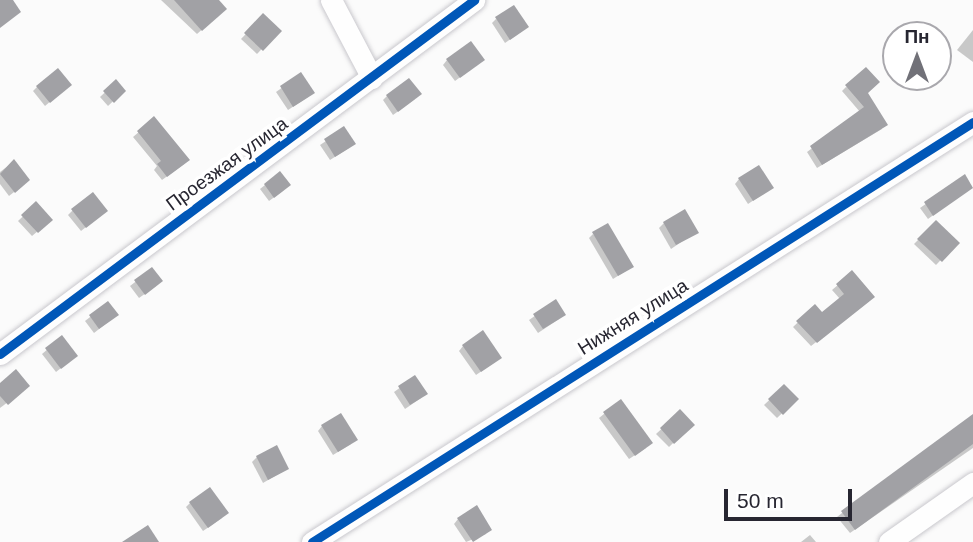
<!DOCTYPE html>
<html>
<head>
<meta charset="utf-8">
<style>
  body { margin:0 }
  #map { position:relative; width:973px; height:542px; overflow:hidden; background:#fbfbfb; font-family:Arial,sans-serif }
  div>[style] { position:absolute }
  [style*='--x'] { left:calc(var(--x)*1px); top:calc(var(--y)*1px); width:calc(var(--w)*1px); rotate:calc(var(--a)*1deg) }
  .shadow>* { inset:0; background:#0003 }
  .building>* { inset:0; background:#a1a1a5 }
  .roads { filter:drop-shadow(0 0 2px #c9c8cd) drop-shadow(0 0 2px #c9c8cd) }
  .minor>* { height:21px; margin:-10.5px; padding:0 10.5px; transform-origin:10.5px; border-radius:10.5px; background:#fefefe }
  .cycleway>* { height:9px; margin:-4.5px; padding:0 4.5px; transform-origin:4.5px; border-radius:4.5px; background:#0057b8 }
  span { translate:-50% -50%; white-space:nowrap; text-align:center; line-height:1.15; -webkit-text-stroke:7px #fff; paint-order:stroke }
  .street-label { font-size:19px; color:#272631 }
  .north { position:absolute; left:882px; top:21px; width:70px; height:70px; box-sizing:border-box; background:#fff; border:2px solid #a9a8ad; border-radius:50%; rotate:0deg; font-size:19px; font-weight:700; line-height:28px; text-align:center; color:#272631 }
  .north::after { content:''; display:block; margin:auto; width:24px; height:32px; background:#717178; clip-path:polygon(50% 0,100% 100%,50% 72%,0 100%) }
  .scale { position:absolute; left:724px; top:489px; width:128px; height:32px; box-sizing:border-box; border:4px solid #272631; border-top:0; padding-left:9px; font-size:21px; line-height:24px; white-space:nowrap; color:#272631; -webkit-text-stroke:5px #fff; paint-order:stroke }
</style>
</head>
<body>
<div id="map">
  <div class="shadow">
    <div style="clip-path:polygon(161px 0,216px 0,225px 9px,197px 34px)"></div>
    <div style="clip-path:polygon(263px 16px,279px 31px,257px 54px,241px 39px)"></div>
    <div style="clip-path:polygon(496px 19px,522px 31px,505px 43px,492px 23px)"></div>
    <div style="clip-path:polygon(973px 30px,973px 62px,957px 50px)"></div>
    <div style="clip-path:polygon(447px 60px,478px 64px,455px 81px,443px 65px)"></div>
    <div style="clip-path:polygon(301px 74px,308px 97px,288px 110px,276px 92px)"></div>
    <div style="clip-path:polygon(116px 82px,124px 91px,108px 106px,100px 97px)"></div>
    <div style="clip-path:polygon(37px 87px,65px 89px,45px 106px,33px 91px)"></div>
    <div style="clip-path:polygon(846px 87px,866px 93px,882px 129px,817px 168px,807px 152px,860px 112px,842px 91px)"></div>
    <div style="clip-path:polygon(387px 96px,415px 99px,393px 115px,383px 100px)"></div>
    <div style="clip-path:polygon(154px 119px,184px 164px,162px 180px,154px 170px,157px 166px,133px 137px)"></div>
    <div style="clip-path:polygon(344px 129px,349px 148px,330px 160px,320px 145px)"></div>
    <div style="clip-path:polygon(13px 162px,23px 185px,9px 196px,0 184px,0 172px)"></div>
    <div style="clip-path:polygon(965px 176px,972px 187px,928px 219px,920px 208px)"></div>
    <div style="clip-path:polygon(739px 179px,772px 188px,748px 204px,735px 184px)"></div>
    <div style="clip-path:polygon(265px 185px,284px 190px,269px 201px,260px 189px)"></div>
    <div style="clip-path:polygon(36px 204px,51px 220px,32px 236px,18px 221px)"></div>
    <div style="clip-path:polygon(73px 210px,101px 215px,81px 231px,68px 215px)"></div>
    <div style="clip-path:polygon(936px 222px,957px 243px,936px 265px,914px 244px)"></div>
    <div style="clip-path:polygon(664px 223px,696px 232px,671px 249px,659px 228px)"></div>
    <div style="clip-path:polygon(593px 234px,632px 267px,613px 279px,589px 238px)"></div>
    <div style="clip-path:polygon(152px 269px,156px 286px,139px 298px,130px 286px)"></div>
    <div style="clip-path:polygon(852px 273px,868px 302px,811px 346px,793px 327px,815px 306px,822px 314px,840px 299px,832px 290px)"></div>
    <div style="clip-path:polygon(555px 302px,559px 319px,538px 333px,529px 320px)"></div>
    <div style="clip-path:polygon(108px 303px,112px 319px,94px 333px,85px 321px)"></div>
    <div style="clip-path:polygon(62px 337px,71px 360px,56px 372px,42px 354px)"></div>
    <div style="clip-path:polygon(463px 346px,495px 362px,476px 375px,459px 351px)"></div>
    <div style="clip-path:polygon(415px 377px,421px 398px,405px 409px,394px 392px)"></div>
    <div style="clip-path:polygon(0 386px,24px 390px,0 408px)"></div>
    <div style="clip-path:polygon(784px 386px,797px 399px,777px 418px,764px 405px)"></div>
    <div style="clip-path:polygon(620px 401px,646px 448px,629px 459px,599px 418px)"></div>
    <div style="clip-path:polygon(680px 412px,692px 425px,669px 447px,656px 434px)"></div>
    <div style="clip-path:polygon(973px 417px,973px 448px,850px 533px,837px 517px,842px 513px)"></div>
    <div style="clip-path:polygon(322px 426px,351px 444px,333px 455px,318px 431px)"></div>
    <div style="clip-path:polygon(257px 457px,287px 469px,263px 483px,252px 462px)"></div>
    <div style="clip-path:polygon(190px 503px,222px 518px,203px 531px,186px 507px)"></div>
    <div style="clip-path:polygon(458px 519px,486px 534px,466px 542px,454px 524px)"></div>
    <div style="clip-path:polygon(810px 535px,816px 542px,801px 542px)"></div>
  </div>
  <div class="building">
    <div style="clip-path:polygon(0 0,13px 0,21px 12px,0 28px)"></div>
    <div style="clip-path:polygon(174px 0,219px 0,227px 9px,202px 31px)"></div>
    <div style="clip-path:polygon(514px 5px,529px 27px,510px 40px,495px 17px)"></div>
    <div style="clip-path:polygon(263px 13px,282px 31px,263px 51px,244px 33px)"></div>
    <div style="clip-path:polygon(471px 41px,485px 60px,460px 78px,446px 59px)"></div>
    <div style="clip-path:polygon(866px 67px,880px 82px,868px 93px,888px 125px,822px 165px,810px 146px,864px 107px,845px 85px)"></div>
    <div style="clip-path:polygon(58px 68px,72px 85px,50px 103px,36px 86px)"></div>
    <div style="clip-path:polygon(301px 72px,315px 93px,293px 107px,280px 86px)"></div>
    <div style="clip-path:polygon(409px 78px,422px 94px,398px 112px,386px 95px)"></div>
    <div style="clip-path:polygon(116px 79px,126px 91px,114px 103px,103px 91px)"></div>
    <div style="clip-path:polygon(154px 116px,190px 160px,167px 177px,157px 164px,161px 161px,137px 131px)"></div>
    <div style="clip-path:polygon(344px 126px,356px 144px,335px 157px,324px 139px)"></div>
    <div style="clip-path:polygon(14px 159px,30px 180px,15px 193px,0 174px)"></div>
    <div style="clip-path:polygon(759px 165px,774px 188px,753px 201px,738px 178px)"></div>
    <div style="clip-path:polygon(280px 171px,291px 185px,274px 198px,264px 184px)"></div>
    <div style="clip-path:polygon(965px 174px,973px 188px,933px 216px,924px 202px)"></div>
    <div style="clip-path:polygon(93px 192px,108px 211px,86px 228px,71px 209px)"></div>
    <div style="clip-path:polygon(36px 201px,53px 220px,38px 233px,21px 215px)"></div>
    <div style="clip-path:polygon(685px 209px,699px 233px,676px 245px,663px 222px)"></div>
    <div style="clip-path:polygon(936px 220px,960px 243px,942px 262px,917px 239px)"></div>
    <div style="clip-path:polygon(608px 223px,634px 267px,618px 276px,592px 232px)"></div>
    <div style="clip-path:polygon(152px 267px,163px 281px,145px 295px,134px 280px)"></div>
    <div style="clip-path:polygon(852px 270px,875px 297px,817px 343px,796px 321px,815px 304px,822px 312px,844px 294px,836px 284px)"></div>
    <div style="clip-path:polygon(556px 299px,566px 315px,543px 329px,533px 314px)"></div>
    <div style="clip-path:polygon(108px 301px,119px 315px,99px 329px,89px 315px)"></div>
    <div style="clip-path:polygon(483px 330px,502px 358px,481px 372px,462px 345px)"></div>
    <div style="clip-path:polygon(62px 335px,78px 356px,61px 369px,45px 348px)"></div>
    <div style="clip-path:polygon(16px 369px,30px 386px,8px 405px,0 396px,0 383px)"></div>
    <div style="clip-path:polygon(415px 375px,428px 394px,410px 405px,398px 386px)"></div>
    <div style="clip-path:polygon(784px 384px,799px 399px,783px 415px,768px 399px)"></div>
    <div style="clip-path:polygon(621px 399px,653px 443px,635px 456px,603px 412px)"></div>
    <div style="clip-path:polygon(680px 409px,695px 425px,674px 444px,660px 428px)"></div>
    <div style="clip-path:polygon(341px 413px,358px 440px,338px 452px,321px 425px)"></div>
    <div style="clip-path:polygon(973px 414px,973px 444px,855px 530px,841px 511px)"></div>
    <div style="clip-path:polygon(277px 445px,289px 469px,268px 480px,256px 456px)"></div>
    <div style="clip-path:polygon(210px 487px,229px 513px,208px 528px,189px 502px)"></div>
    <div style="clip-path:polygon(477px 505px,492px 530px,473px 542px,457px 518px)"></div>
    <div style="clip-path:polygon(148px 525px,159px 542px,122px 542px)"></div>
  </div>
  <div class="roads">
    <div class="minor">
      <div style="--x:331;--y:0;--w:88;--a:62.3"></div>
      <div style="--x:0;--y:354;--w:592;--a:-36.75"></div>
      <div style="--x:312;--y:542;--w:783;--a:-32.43"></div>
      <div style="--x:889;--y:542;--w:103;--a:-35.1"></div>
    </div>
  </div>
  <div class="cycleway">
    <div style="--x:0;--y:354;--w:592;--a:-36.75"></div>
    <div style="--x:312;--y:542;--w:783;--a:-32.43"></div>
  </div>
  <div class="street-label">
    <span style="left:227px;top:164px;rotate:-36deg">Проезжая улица</span>
    <span style="left:633px;top:317px;rotate:-32deg">Нижняя улица</span>
  </div>
  <div class="north">Пн</div>
  <div class="scale">50 m</div>
</div>
</body>
</html>
